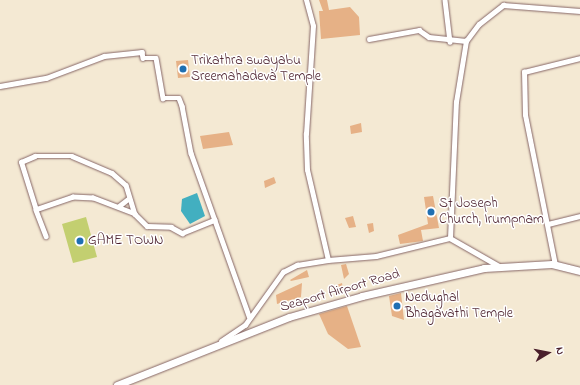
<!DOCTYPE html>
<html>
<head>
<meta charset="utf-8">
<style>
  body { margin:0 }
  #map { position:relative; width:580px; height:385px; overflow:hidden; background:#f4e9d3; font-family:"Indie Flower",sans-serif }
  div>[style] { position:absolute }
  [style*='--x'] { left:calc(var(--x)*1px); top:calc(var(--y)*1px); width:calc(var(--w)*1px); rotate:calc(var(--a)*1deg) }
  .green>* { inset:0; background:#c3cf70 }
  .water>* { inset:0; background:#42afc0 }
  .building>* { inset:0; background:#e6b186 }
  .roads { filter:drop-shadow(0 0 1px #866666) drop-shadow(0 0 1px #866666) }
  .street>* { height:4.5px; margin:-2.25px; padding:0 2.25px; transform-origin:2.25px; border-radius:2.25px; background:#fff }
  .primary>* { height:7px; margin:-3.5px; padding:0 3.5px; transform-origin:3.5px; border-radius:3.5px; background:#fff }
  .dots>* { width:11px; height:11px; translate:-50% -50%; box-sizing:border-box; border:2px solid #fff; border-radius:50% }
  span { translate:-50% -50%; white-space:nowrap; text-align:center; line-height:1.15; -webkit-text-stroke:3px #fff; paint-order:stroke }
  .poi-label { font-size:14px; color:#4a1f2b }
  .left { translate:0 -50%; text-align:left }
  .street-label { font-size:14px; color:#4a1f2b }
  .north { position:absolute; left:528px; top:333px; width:40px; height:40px; -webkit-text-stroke:3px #fff; paint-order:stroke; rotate:80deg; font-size:11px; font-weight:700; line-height:16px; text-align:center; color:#4a1f2b }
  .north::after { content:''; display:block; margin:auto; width:14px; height:18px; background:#4a1f2b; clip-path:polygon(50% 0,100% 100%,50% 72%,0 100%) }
</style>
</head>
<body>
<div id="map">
  <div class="green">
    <div style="clip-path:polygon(86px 217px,97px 257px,73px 263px,62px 224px)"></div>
  </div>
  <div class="water">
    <div style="clip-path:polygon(197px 193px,205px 216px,190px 224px,181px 211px,182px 199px)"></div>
  </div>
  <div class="building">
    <div style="clip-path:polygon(319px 0,327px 0,329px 10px,350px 7px,359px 17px,360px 35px,321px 39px,319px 11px,323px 11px)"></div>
    <div style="clip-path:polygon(188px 60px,190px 77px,178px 78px,176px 61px)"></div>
    <div style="clip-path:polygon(361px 123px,362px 132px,351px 134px,350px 126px)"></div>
    <div style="clip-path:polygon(229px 132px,233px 145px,203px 149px,200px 136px)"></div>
    <div style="clip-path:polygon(274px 177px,276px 183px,265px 188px,264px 181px)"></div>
    <div style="clip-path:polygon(433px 196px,439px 228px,421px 230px,423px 241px,400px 244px,398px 235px,428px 224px,424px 197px)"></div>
    <div style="clip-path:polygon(353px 216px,356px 227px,349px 228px,345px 218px)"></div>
    <div style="clip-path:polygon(373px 223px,374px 231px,369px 233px,367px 224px)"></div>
    <div style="clip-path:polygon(346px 264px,349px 274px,344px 279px,341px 265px)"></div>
    <div style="clip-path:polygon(307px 270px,309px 277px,291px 281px,290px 280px)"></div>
    <div style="clip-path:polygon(302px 283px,301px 297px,277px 304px,276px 295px)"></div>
    <div style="clip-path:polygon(342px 283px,344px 294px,338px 295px,337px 285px)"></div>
    <div style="clip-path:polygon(401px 293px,404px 320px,392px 316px,389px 296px)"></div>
    <div style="clip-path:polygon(347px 306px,361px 347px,348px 349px,328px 334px,319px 314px)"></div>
  </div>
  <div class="roads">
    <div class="street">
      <div style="--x:445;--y:0;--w:42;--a:83.2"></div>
      <div style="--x:369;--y:39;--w:51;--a:-10.2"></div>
      <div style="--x:419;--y:30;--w:12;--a:35"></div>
      <div style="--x:429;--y:37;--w:37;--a:6"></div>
      <div style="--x:0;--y:86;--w:47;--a:-9.9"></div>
      <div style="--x:46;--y:78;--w:62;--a:-20.8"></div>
      <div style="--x:104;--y:56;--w:38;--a:-6"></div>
      <div style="--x:142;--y:52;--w:6;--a:81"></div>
      <div style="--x:143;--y:58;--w:13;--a:0"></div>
      <div style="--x:156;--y:58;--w:41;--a:80.1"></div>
      <div style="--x:163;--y:98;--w:16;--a:0"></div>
      <div style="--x:179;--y:98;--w:9;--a:69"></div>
      <div style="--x:182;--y:106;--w:48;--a:79.2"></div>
      <div style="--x:191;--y:153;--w:173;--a:70.4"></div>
      <div style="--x:119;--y:206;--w:11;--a:-38"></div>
      <div style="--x:36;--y:210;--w:28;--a:69"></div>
      <div style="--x:135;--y:214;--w:45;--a:-159.1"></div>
      <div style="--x:93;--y:198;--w:20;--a:-177"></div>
      <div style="--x:73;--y:197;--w:39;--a:161"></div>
      <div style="--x:36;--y:210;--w:50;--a:-107.4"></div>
      <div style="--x:21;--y:162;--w:15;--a:-23"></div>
      <div style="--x:35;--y:156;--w:37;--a:0"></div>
      <div style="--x:72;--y:156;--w:43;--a:23"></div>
      <div style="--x:112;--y:173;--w:18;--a:41"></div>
      <div style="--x:126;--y:185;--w:30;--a:73"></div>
      <div style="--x:135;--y:214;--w:17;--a:45"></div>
      <div style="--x:147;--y:226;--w:24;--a:2"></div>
      <div style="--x:171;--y:227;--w:13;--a:29"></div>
      <div style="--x:182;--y:233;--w:35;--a:-22"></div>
      <div style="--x:548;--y:224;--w:33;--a:-14"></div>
      <div style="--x:450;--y:238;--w:56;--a:29.7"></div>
      <div style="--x:328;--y:260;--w:48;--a:-4.8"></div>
      <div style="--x:376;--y:256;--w:76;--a:-13.7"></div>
      <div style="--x:450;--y:238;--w:136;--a:-87.5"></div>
      <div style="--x:456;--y:102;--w:62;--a:-80.7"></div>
      <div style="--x:466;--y:41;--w:21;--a:-53"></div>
      <div style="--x:479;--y:24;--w:31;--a:-38"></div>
      <div style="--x:503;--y:5;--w:77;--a:4.5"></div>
      <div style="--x:555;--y:265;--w:153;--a:-101.3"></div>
      <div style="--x:525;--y:115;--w:43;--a:-91.3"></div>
      <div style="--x:524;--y:72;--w:58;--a:-14"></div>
      <div style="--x:221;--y:341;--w:29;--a:-34"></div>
      <div style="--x:245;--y:325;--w:65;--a:-54.4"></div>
      <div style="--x:283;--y:272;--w:16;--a:-27"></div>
      <div style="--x:297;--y:265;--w:31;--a:-9"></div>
      <div style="--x:328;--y:260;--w:92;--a:-103.1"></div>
      <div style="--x:307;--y:170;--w:36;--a:-92"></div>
      <div style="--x:306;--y:134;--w:108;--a:-86.3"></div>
      <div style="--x:313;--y:26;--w:27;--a:-105"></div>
    </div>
    <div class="primary">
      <div style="--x:117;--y:385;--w:185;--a:-21.6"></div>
      <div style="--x:289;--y:317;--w:76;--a:-16"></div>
      <div style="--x:362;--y:296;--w:125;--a:-12.9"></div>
      <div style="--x:484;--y:268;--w:68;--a:-3.4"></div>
      <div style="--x:552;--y:264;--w:29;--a:14"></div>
    </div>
  </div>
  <div class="dots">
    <div style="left:183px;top:69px;background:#1f6fb2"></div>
    <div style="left:431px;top:212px;background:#1f6fb2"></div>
    <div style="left:80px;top:241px;background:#1f6fb2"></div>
    <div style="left:397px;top:306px;background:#1f6fb2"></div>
  </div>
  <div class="poi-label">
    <span class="left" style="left:191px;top:69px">Trikathra swayabu<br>Sreemahadeva Temple</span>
    <span class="left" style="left:439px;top:212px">St Joseph<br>Church, Irumpnam</span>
    <span class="left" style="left:88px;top:241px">GAME TOWN</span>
    <span class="left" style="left:405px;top:306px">Nedughal<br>Bhagavathi Temple</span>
  </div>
  <div class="street-label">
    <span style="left:340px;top:291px;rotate:-16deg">Seaport Airport Road</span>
  </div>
  <div class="north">N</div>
</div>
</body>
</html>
